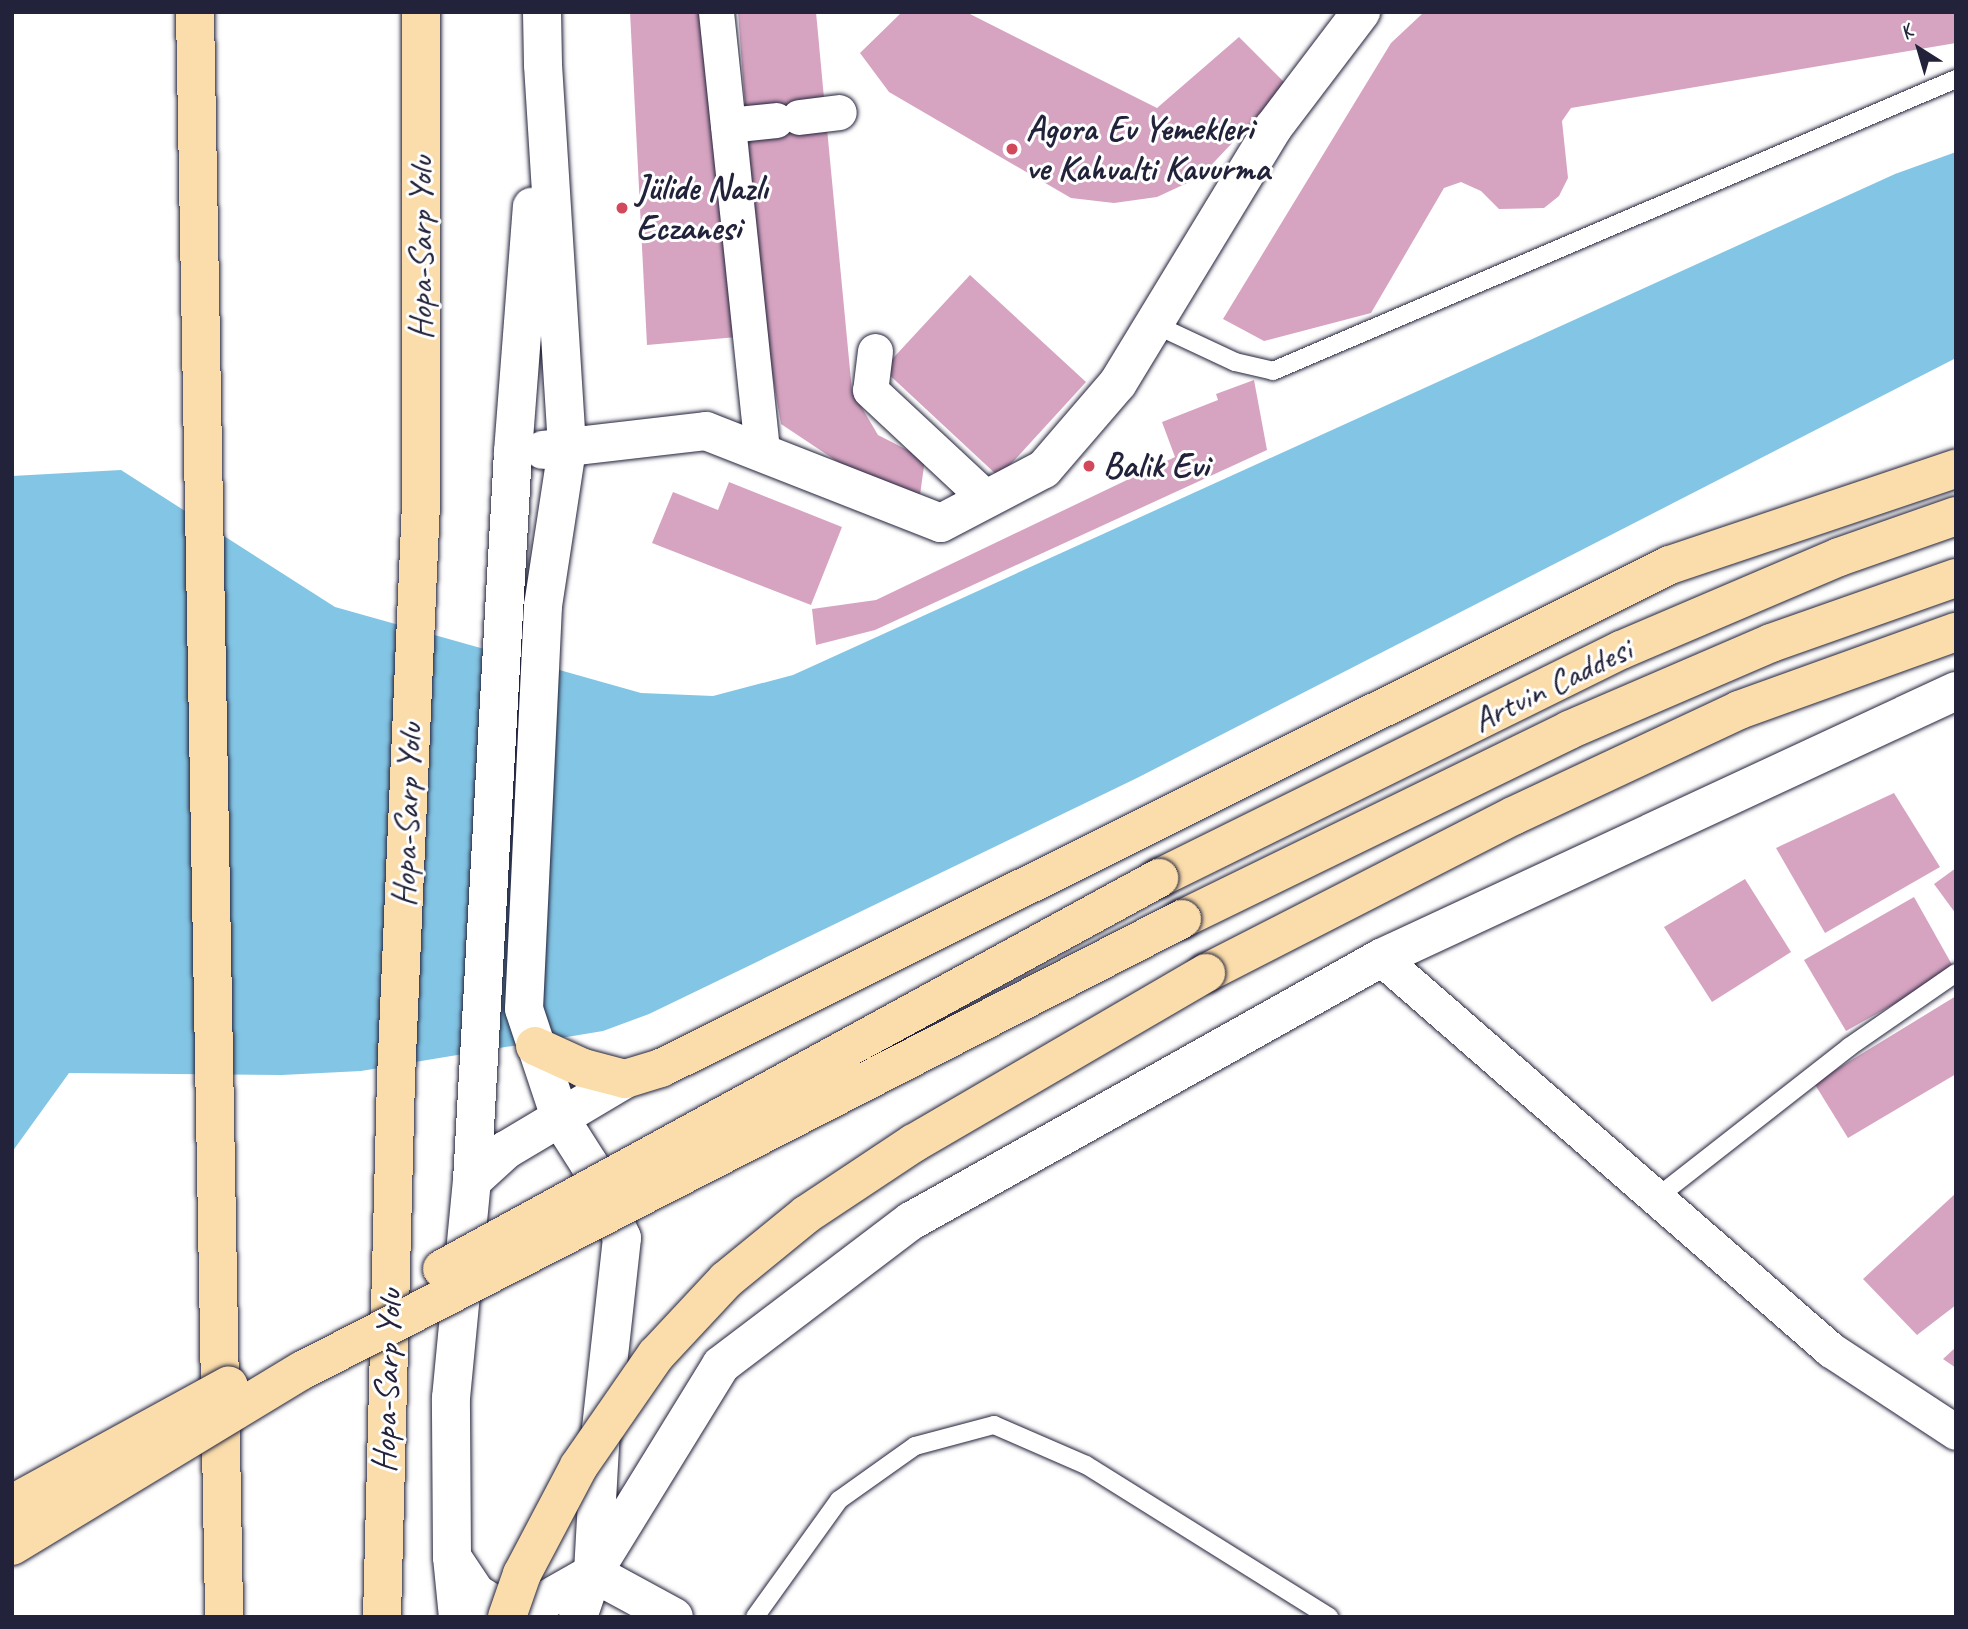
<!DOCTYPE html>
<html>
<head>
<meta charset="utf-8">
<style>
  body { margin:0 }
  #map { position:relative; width:1968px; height:1629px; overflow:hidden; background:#fff; font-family:Caveat,sans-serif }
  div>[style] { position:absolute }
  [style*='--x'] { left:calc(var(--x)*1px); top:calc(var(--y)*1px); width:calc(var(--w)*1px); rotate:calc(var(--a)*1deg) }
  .water>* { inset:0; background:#83c5e4 }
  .building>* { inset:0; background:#d6a4c1 }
  .roads { filter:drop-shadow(0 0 2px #22223b) drop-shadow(0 0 2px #22223b) }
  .service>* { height:18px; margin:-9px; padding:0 9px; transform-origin:9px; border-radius:9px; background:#fff }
  .minor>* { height:35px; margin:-17.5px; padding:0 17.5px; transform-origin:17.5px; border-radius:17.5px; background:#fff }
  .tertiary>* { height:38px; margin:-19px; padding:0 19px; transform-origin:19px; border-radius:19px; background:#fff }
  .secondary>* { height:38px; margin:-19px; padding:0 19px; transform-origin:19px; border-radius:19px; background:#fff }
  .trunk>* { height:38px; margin:-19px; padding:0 19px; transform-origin:19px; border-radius:19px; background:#fbddab }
  .bridges { filter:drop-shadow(0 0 2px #22223b) drop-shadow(0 0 2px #22223b) }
  .trunk-bridge>* { height:38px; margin:-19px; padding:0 19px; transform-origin:19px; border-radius:19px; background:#fbddab }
  .dots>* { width:19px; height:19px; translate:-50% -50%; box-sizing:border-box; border:4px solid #fff; border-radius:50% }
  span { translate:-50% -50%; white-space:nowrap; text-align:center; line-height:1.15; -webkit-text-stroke:6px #fff; paint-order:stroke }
  .poi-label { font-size:35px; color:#22223b; font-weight:700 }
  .left { translate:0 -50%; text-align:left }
  .street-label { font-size:35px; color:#22223b }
  .frame { position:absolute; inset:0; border:14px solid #22223b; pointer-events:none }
  .north { position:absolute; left:1884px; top:14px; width:70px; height:70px; -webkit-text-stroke:5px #fff; paint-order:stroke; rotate:323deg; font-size:19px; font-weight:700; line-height:28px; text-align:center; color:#22223b }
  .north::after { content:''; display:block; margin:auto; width:24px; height:32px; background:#22223b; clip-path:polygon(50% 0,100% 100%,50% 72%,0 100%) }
</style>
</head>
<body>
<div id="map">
  <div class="water">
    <div style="clip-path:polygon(1956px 152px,1956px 358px,1137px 778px,649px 1014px,603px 1031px,361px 1071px,282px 1075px,69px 1073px,12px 1152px,12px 476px,121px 470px,335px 607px,641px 693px,713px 696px,793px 675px,1895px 174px)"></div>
  </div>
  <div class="building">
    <div style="clip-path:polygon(630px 12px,704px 12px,737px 337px,647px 345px)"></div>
    <div style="clip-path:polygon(738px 12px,816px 12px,825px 109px,746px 118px)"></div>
    <div style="clip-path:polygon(902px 12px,966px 12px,1157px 108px,1239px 37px,1287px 85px,1200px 177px,1157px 197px,1114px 203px,1071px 198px,889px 92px,860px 53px)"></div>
    <div style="clip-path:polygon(1956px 12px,1956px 43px,1571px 108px,1562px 121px,1568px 178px,1559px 196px,1544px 208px,1499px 209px,1481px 191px,1461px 182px,1444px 188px,1371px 313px,1264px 341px,1223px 319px,1391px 43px,1423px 13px)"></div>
    <div style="clip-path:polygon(826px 118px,852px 391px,878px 435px,925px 459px,920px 495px,862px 478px,781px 424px,763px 321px,747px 128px)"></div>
    <div style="clip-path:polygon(970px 275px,1086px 382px,999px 477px,883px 369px)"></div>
    <div style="clip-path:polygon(1254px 380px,1267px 450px,875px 630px,816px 645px,812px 609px,876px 600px,1175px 457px,1162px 422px,1218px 400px,1216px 394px)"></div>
    <div style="clip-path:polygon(729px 482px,842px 527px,811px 605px,652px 543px,673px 492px,718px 510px)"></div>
    <div style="clip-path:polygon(1894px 793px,1940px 867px,1825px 933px,1776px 848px)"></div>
    <div style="clip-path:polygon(1956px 868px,1956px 914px,1934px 884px)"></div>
    <div style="clip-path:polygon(1745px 879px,1791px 952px,1712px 1002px,1664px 927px)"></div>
    <div style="clip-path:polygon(1914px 897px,1955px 970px,1846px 1031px,1804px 960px)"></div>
    <div style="clip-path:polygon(1956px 996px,1956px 1074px,1848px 1138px,1814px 1083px)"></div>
    <div style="clip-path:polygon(1956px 1193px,1956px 1305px,1917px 1335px,1863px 1279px)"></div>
    <div style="clip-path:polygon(1956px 1347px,1956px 1368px,1943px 1359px)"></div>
  </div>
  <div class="roads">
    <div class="service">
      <div style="--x:1154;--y:324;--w:89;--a:25.1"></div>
      <div style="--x:1235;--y:362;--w:39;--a:13"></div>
      <div style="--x:1273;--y:371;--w:743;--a:-23.15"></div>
      <div style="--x:1656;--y:1198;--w:245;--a:-38"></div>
      <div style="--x:1849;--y:1047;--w:130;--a:-34.7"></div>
      <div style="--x:755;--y:1617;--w:144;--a:-54.3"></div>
      <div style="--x:839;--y:1500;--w:93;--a:-35.4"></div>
      <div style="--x:915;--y:1446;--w:82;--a:-14.9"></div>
      <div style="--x:994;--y:1425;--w:100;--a:23.5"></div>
      <div style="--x:1086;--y:1465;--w:287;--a:32"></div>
    </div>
    <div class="minor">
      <div style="--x:716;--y:12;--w:443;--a:84"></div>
      <div style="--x:799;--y:117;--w:40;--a:-7.1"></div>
      <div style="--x:728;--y:125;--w:48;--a:-5.9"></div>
      <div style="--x:875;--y:351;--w:39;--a:97"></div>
      <div style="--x:870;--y:390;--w:160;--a:43"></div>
      <div style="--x:1381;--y:958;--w:597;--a:41.06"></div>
      <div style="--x:1831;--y:1350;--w:149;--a:33.3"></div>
    </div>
    <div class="tertiary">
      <div style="--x:543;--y:65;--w:385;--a:86.4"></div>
      <div style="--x:567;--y:449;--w:159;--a:98.7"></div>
      <div style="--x:543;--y:606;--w:403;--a:92.7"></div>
      <div style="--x:524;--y:1009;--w:117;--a:71.6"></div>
      <div style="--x:561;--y:1120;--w:52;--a:57.5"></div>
      <div style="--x:589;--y:1164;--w:81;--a:66"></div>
      <div style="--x:622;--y:1238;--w:192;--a:96.3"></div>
      <div style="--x:601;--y:1429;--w:144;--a:93.2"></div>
      <div style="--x:593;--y:1573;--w:46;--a:108.8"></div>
      <div style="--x:543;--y:450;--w:164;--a:-6.6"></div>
      <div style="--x:706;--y:431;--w:252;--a:21.4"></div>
      <div style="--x:941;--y:523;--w:116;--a:-27.7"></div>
      <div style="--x:1044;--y:469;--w:113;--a:-49.3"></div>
      <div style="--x:1118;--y:383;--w:298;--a:-58.7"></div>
      <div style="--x:1273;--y:128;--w:146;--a:-52.8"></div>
      <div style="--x:472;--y:1181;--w:46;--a:-42.4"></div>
      <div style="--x:506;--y:1150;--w:139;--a:-30.8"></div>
      <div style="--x:452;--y:1557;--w:43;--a:56.3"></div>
      <div style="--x:476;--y:1593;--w:31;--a:32"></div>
      <div style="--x:502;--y:1609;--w:26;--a:2"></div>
      <div style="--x:528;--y:1610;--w:75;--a:-29.6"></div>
      <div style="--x:593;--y:1573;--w:244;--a:-58.4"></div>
      <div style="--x:721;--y:1365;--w:238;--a:-37.2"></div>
      <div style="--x:911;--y:1221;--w:539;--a:-29.23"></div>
      <div style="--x:1381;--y:958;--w:634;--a:-24.91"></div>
      <div style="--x:593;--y:1573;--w:92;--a:28.5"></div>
      <div style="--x:458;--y:1617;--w:60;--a:-95.7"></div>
      <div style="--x:452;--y:1557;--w:159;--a:-90.4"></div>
      <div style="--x:451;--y:1398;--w:218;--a:-84.5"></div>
      <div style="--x:472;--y:1181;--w:730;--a:-86.78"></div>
      <div style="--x:513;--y:452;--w:246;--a:-85.6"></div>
    </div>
    <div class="secondary">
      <div style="--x:542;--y:12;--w:53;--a:88.9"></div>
    </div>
    <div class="trunk">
      <div style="--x:195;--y:12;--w:1605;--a:88.96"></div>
      <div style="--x:1159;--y:878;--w:515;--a:-26.27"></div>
      <div style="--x:1621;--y:650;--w:237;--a:-23.1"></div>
      <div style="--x:1839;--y:557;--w:124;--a:-19.3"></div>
      <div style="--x:1182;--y:919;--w:431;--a:-26"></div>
      <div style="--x:1569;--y:730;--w:220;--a:-23.3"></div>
      <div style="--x:1771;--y:643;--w:196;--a:-19.4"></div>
      <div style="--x:1206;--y:973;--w:345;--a:-27.1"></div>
      <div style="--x:1513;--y:816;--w:250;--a:-25.1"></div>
      <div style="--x:1739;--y:710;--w:231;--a:-19.8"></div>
      <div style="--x:535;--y:1046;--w:53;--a:24.6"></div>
      <div style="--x:583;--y:1068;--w:43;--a:14.7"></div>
      <div style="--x:625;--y:1079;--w:38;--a:-17"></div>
      <div style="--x:661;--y:1068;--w:1127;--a:-26.5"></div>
      <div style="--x:1670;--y:565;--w:302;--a:-18.6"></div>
      <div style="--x:382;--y:1617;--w:539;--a:-88.51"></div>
      <div style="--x:396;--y:1078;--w:575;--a:-87.51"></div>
      <div style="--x:421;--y:504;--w:492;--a:-90"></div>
    </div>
  </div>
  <div class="bridges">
    <div class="trunk-bridge">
      <div style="--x:442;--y:1269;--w:817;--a:-28.6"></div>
      <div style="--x:12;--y:1504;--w:247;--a:-28.7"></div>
      <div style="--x:12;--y:1546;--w:340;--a:-31.2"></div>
      <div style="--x:303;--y:1370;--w:988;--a:-27.16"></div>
      <div style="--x:507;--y:1617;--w:46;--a:-70.8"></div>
      <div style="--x:522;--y:1574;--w:122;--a:-62.2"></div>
      <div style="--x:579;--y:1466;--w:135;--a:-55.3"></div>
      <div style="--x:656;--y:1355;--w:103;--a:-47"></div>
      <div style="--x:726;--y:1280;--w:104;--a:-39.2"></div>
      <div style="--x:807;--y:1214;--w:128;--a:-33.6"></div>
      <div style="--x:914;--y:1143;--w:338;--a:-30.2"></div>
    </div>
  </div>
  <div class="dots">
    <div style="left:1012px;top:149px;background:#d1495b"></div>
    <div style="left:622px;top:208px;background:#d1495b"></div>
    <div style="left:1089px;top:466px;background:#d1495b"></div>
  </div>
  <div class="poi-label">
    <span class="left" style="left:1026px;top:149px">Agora Ev Yemekleri<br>ve Kahvalti Kavurma</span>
    <span class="left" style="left:636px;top:208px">Jülide Nazlı<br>Eczanesi</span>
    <span class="left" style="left:1103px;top:466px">Balik Evi</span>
  </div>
  <div class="street-label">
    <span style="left:421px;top:248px;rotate:-90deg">Hopa-Sarp Yolu</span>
    <span style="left:1552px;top:685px;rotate:-26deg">Artvin Caddesi</span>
    <span style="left:407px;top:815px;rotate:-88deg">Hopa-Sarp Yolu</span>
    <span style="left:387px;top:1381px;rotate:-88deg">Hopa-Sarp Yolu</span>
  </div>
  <div class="frame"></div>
  <div class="north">K</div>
</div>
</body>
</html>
